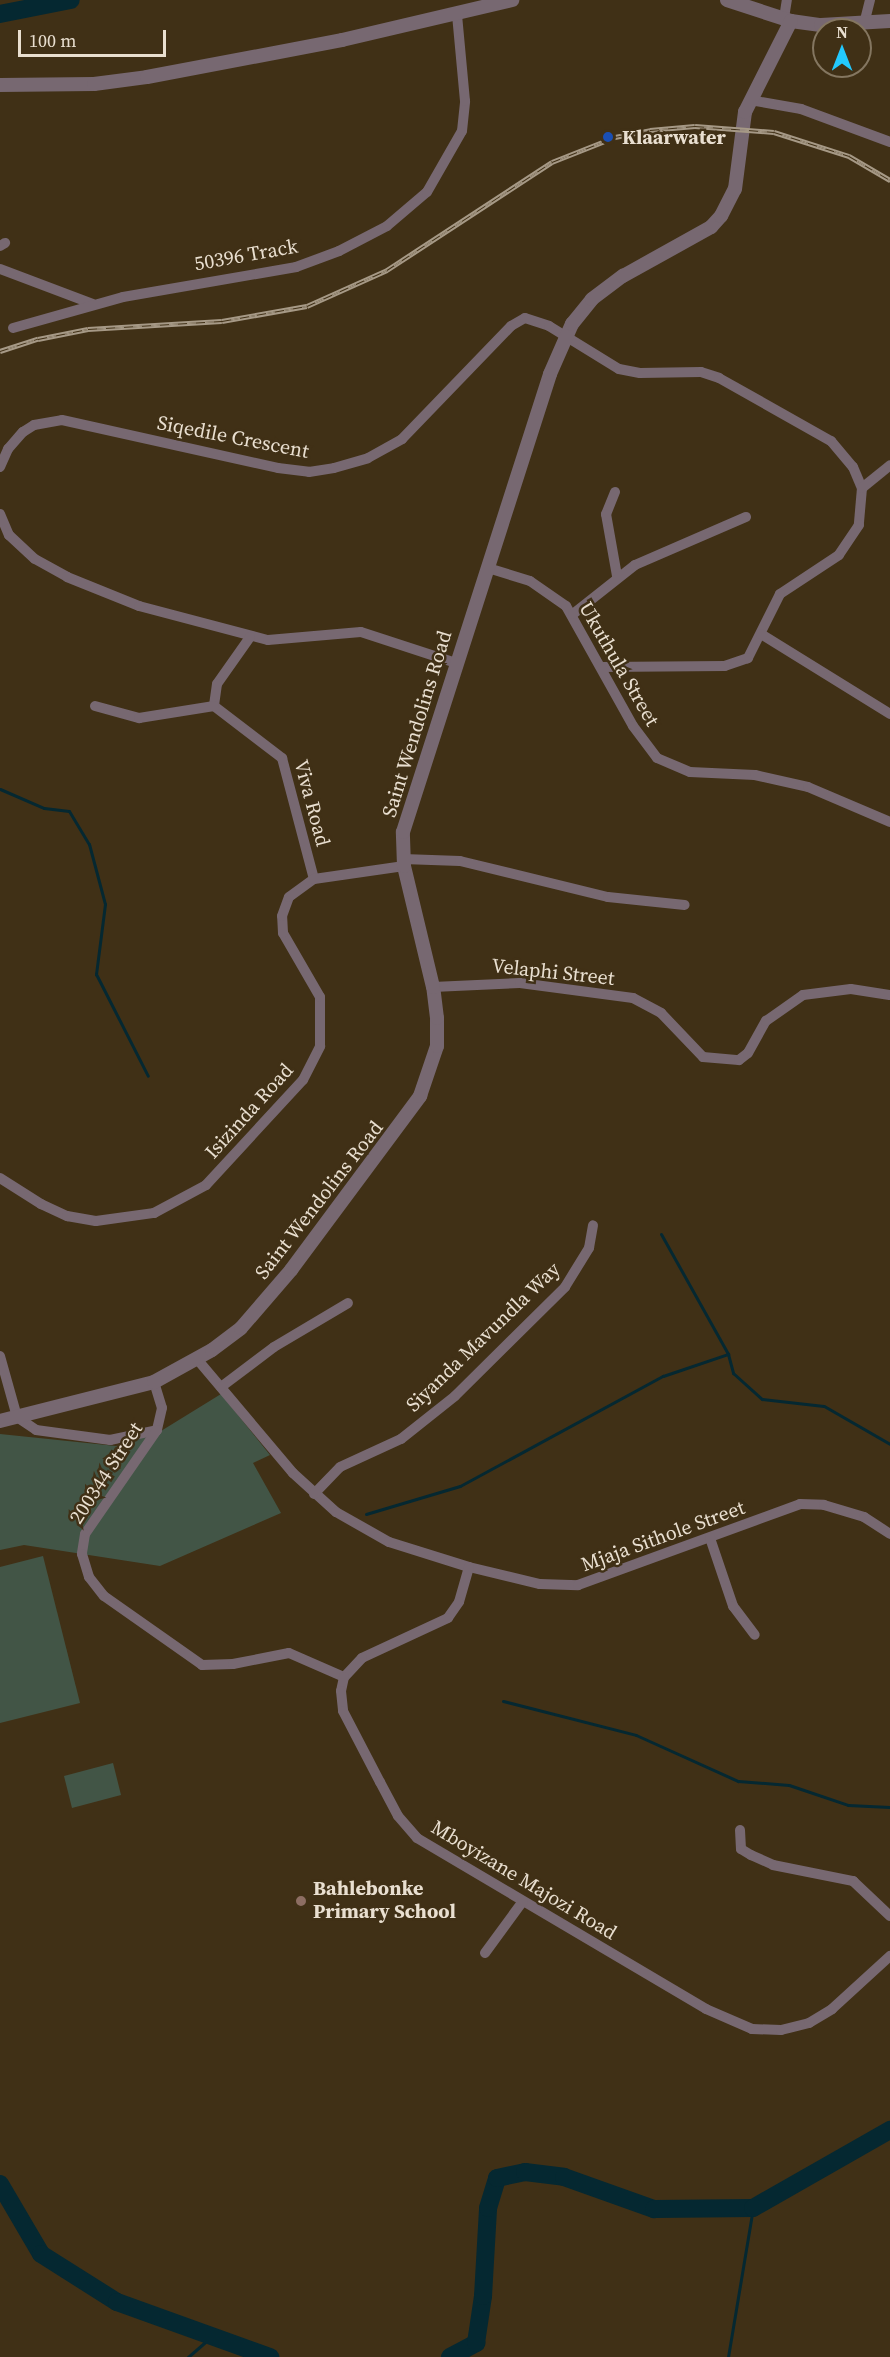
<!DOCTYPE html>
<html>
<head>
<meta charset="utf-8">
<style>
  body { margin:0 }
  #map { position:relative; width:890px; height:2357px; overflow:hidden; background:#403016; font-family:"Source Serif 4",serif }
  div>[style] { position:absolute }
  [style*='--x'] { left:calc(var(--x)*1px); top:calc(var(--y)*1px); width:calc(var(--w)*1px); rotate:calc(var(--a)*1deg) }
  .green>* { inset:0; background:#425546 }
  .stream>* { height:3px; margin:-1.5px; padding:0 1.5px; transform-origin:1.5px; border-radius:1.5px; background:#052831 }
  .river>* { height:18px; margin:-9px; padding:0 9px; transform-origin:9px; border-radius:9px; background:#052831 }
  .minor>* { height:10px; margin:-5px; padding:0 5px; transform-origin:5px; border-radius:5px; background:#776871 }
  .tertiary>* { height:14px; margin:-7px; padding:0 7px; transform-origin:7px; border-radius:7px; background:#776871 }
  .rail>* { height:5px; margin-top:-2.5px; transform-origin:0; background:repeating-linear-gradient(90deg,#403016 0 9px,#a69986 0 18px); box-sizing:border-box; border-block:2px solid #a69986 }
  .dots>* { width:16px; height:16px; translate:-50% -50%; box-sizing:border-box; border:3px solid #403016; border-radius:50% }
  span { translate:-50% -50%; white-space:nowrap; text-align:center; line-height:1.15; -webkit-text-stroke:5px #403016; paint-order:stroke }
  .poi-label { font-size:20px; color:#e9dfd0; font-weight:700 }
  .left { translate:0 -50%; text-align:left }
  .street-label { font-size:20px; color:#e9dfd0 }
  .north { position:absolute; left:812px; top:18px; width:60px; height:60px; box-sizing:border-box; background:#403016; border:2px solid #847660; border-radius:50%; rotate:0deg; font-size:16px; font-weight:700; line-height:24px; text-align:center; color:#e9dfd0 }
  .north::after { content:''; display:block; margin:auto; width:21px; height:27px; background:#23c9fe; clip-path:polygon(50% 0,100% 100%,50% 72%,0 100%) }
  .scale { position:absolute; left:18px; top:30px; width:148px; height:27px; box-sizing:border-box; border:3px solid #e9dfd0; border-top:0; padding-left:8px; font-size:18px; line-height:21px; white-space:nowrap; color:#e9dfd0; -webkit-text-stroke:4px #403016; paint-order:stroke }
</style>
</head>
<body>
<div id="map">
  <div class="green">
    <div style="clip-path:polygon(221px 1394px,270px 1455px,253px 1463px,281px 1513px,160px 1566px,24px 1545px,0 1550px,0 1434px,116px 1446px,161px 1431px)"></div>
    <div style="clip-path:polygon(43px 1556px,80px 1703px,0 1723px,0 1567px)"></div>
    <div style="clip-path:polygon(113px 1763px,121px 1795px,72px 1808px,64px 1776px)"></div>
  </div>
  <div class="stream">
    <div style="--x:0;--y:789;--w:48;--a:23.4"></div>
    <div style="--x:44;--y:808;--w:25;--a:7"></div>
    <div style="--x:69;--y:811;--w:39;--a:59"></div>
    <div style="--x:89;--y:844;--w:62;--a:75.1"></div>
    <div style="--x:105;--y:904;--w:71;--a:97.3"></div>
    <div style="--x:96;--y:974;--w:114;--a:63"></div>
    <div style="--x:661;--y:1234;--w:137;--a:60.8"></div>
    <div style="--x:728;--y:1354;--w:20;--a:75"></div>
    <div style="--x:733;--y:1373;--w:39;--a:42"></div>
    <div style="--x:762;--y:1399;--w:62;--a:6.4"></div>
    <div style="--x:824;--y:1406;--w:76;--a:29.9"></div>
    <div style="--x:366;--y:1514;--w:98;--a:-16.6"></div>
    <div style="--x:460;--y:1486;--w:231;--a:-28.5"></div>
    <div style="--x:663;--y:1376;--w:69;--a:-18.7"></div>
    <div style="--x:503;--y:1701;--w:137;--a:14.3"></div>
    <div style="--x:636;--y:1735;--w:112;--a:24.3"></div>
    <div style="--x:738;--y:1781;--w:51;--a:4.5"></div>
    <div style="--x:789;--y:1785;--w:62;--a:18.7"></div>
    <div style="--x:848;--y:1805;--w:42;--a:2.7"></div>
    <div style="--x:188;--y:2357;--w:32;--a:-41"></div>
    <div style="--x:728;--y:2357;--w:151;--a:-80.5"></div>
  </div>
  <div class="river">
    <div style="--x:0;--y:14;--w:72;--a:-11.2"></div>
    <div style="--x:0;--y:2184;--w:81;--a:59.6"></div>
    <div style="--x:41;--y:2254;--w:90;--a:32.3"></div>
    <div style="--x:117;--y:2302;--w:163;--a:19.8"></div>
    <div style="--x:450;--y:2357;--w:30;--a:-28"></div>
    <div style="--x:476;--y:2343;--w:48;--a:-81.5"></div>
    <div style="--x:483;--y:2296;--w:88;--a:-86.7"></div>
    <div style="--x:488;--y:2208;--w:31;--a:-73"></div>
    <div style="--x:497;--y:2178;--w:29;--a:-12"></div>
    <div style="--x:525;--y:2172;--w:39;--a:7"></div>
    <div style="--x:564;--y:2177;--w:96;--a:19.6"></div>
    <div style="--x:654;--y:2209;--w:99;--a:-0.6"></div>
    <div style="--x:753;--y:2208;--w:158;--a:-29.7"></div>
  </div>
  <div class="minor">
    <div style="--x:784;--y:18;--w:18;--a:-81"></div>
    <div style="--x:864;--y:24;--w:25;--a:-76"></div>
    <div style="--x:750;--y:100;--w:52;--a:10"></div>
    <div style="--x:801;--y:109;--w:95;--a:20.3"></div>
    <div style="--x:0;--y:246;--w:6;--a:-31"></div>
    <div style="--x:0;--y:269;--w:99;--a:20.6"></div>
    <div style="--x:13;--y:328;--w:114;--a:-15.7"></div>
    <div style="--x:123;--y:297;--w:176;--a:-9.8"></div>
    <div style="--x:296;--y:267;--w:46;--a:-20.4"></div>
    <div style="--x:339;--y:251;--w:54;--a:-27.5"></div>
    <div style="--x:387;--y:226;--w:52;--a:-40.4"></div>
    <div style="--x:427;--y:192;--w:70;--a:-60.2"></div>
    <div style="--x:462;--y:131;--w:30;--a:-84"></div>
    <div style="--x:465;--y:101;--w:87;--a:-95.3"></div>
    <div style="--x:0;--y:467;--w:20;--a:-66"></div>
    <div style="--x:8;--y:449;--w:23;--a:-49"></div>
    <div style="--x:23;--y:432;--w:13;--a:-32"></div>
    <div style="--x:34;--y:425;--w:28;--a:-10"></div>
    <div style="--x:62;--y:420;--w:221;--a:12.5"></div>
    <div style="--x:278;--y:468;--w:31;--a:7"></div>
    <div style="--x:309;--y:472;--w:25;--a:-9"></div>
    <div style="--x:334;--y:468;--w:35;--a:-16"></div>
    <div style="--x:368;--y:458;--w:39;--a:-29"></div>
    <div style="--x:402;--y:439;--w:157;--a:-46"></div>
    <div style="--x:511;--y:326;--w:16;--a:-30"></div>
    <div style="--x:525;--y:318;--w:25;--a:18"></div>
    <div style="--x:549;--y:326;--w:82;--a:31.6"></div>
    <div style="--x:619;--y:369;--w:21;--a:11"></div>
    <div style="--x:640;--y:373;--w:61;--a:-0.9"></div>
    <div style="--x:701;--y:372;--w:19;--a:18"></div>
    <div style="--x:719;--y:378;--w:129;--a:29.4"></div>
    <div style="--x:831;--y:441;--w:34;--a:50"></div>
    <div style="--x:853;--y:467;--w:23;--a:67"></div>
    <div style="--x:862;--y:488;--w:37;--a:95"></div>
    <div style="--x:859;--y:525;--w:36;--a:124"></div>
    <div style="--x:839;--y:555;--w:71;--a:146.5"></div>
    <div style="--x:780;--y:594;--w:72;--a:116.6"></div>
    <div style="--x:748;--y:658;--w:24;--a:161"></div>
    <div style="--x:725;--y:666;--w:123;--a:179.5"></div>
    <div style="--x:862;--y:488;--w:36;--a:-39"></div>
    <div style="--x:615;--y:492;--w:24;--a:112"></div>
    <div style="--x:606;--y:514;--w:63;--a:79.9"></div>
    <div style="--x:0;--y:514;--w:23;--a:67"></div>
    <div style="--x:9;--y:535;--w:35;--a:43"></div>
    <div style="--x:35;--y:559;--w:37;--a:29"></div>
    <div style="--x:67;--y:577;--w:78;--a:21.9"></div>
    <div style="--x:139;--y:606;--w:133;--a:14.8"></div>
    <div style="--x:268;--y:640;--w:93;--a:-4.9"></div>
    <div style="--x:361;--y:632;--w:100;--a:18.1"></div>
    <div style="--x:488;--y:568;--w:44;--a:17.2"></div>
    <div style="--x:530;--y:581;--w:44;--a:34.8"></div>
    <div style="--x:566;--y:606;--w:137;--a:60.8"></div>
    <div style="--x:633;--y:726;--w:40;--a:53"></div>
    <div style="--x:657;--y:758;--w:36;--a:23"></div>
    <div style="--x:690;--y:772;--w:65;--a:2.6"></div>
    <div style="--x:755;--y:775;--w:54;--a:12.8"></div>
    <div style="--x:808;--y:787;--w:89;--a:23.1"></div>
    <div style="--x:573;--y:614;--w:79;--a:-38.3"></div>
    <div style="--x:635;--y:565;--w:121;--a:-23.4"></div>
    <div style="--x:761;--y:634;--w:152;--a:31.8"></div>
    <div style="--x:250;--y:637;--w:57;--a:125.1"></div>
    <div style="--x:217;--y:684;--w:22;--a:98"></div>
    <div style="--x:214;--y:706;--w:86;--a:37.4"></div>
    <div style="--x:282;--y:758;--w:125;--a:75.2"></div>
    <div style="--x:95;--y:706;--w:46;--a:15.3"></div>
    <div style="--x:139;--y:718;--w:76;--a:-9.1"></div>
    <div style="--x:403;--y:859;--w:57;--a:2"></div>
    <div style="--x:460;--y:861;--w:152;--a:13.7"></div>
    <div style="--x:608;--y:897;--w:77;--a:5.9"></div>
    <div style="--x:433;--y:987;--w:87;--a:-2.6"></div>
    <div style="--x:520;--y:983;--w:114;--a:7.6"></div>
    <div style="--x:633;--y:998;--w:32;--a:28"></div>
    <div style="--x:661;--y:1013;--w:61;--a:46.3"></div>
    <div style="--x:703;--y:1057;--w:36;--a:5"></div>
    <div style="--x:739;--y:1060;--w:11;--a:-38"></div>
    <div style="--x:748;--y:1053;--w:37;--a:-61"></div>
    <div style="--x:766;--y:1021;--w:45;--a:-35.1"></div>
    <div style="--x:803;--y:995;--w:48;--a:-7.1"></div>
    <div style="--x:851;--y:989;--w:39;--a:9"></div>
    <div style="--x:0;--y:1178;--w:49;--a:32.4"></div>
    <div style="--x:41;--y:1204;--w:29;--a:25"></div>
    <div style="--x:67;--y:1216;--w:29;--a:10"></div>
    <div style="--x:96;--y:1221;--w:59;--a:-7.9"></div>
    <div style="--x:154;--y:1213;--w:59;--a:-28.3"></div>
    <div style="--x:206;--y:1185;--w:143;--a:-47.3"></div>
    <div style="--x:303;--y:1080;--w:38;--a:-63"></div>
    <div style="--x:320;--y:1046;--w:49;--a:-90"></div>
    <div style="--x:320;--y:997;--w:74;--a:-120"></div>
    <div style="--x:283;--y:933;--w:17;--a:-93"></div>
    <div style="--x:282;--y:916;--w:20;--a:-70"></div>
    <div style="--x:289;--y:897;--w:31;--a:-36"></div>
    <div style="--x:314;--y:879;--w:91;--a:-8.2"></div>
    <div style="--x:0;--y:1356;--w:63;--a:74.4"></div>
    <div style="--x:17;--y:1417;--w:23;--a:34"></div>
    <div style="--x:36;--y:1430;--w:75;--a:7.7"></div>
    <div style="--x:110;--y:1440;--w:48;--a:-12"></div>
    <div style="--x:197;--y:1359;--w:149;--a:49.9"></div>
    <div style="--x:293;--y:1473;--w:58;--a:42.2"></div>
    <div style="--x:336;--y:1512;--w:61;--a:29.5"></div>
    <div style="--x:389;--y:1542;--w:84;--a:17.4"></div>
    <div style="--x:469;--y:1567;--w:73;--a:13.5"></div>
    <div style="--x:540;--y:1584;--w:38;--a:2"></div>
    <div style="--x:578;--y:1585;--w:236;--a:-20"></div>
    <div style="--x:800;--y:1504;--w:24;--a:2"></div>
    <div style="--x:824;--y:1505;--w:42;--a:16.7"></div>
    <div style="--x:864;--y:1517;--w:31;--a:33"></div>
    <div style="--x:154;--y:1382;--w:27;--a:73"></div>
    <div style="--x:162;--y:1408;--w:23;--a:103"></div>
    <div style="--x:157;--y:1430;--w:126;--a:124.7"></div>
    <div style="--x:85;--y:1534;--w:20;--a:99"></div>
    <div style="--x:82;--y:1554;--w:24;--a:73"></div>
    <div style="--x:89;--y:1577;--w:24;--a:52"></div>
    <div style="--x:104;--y:1596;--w:120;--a:35.1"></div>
    <div style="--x:202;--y:1665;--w:31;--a:-2"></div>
    <div style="--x:233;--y:1664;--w:57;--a:-11.1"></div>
    <div style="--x:289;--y:1653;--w:60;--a:23.6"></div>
    <div style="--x:221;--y:1387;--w:66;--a:-37"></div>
    <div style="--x:274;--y:1347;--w:86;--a:-30.7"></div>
    <div style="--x:314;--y:1494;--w:37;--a:-46"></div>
    <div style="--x:340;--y:1467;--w:67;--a:-24.7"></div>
    <div style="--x:401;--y:1439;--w:69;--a:-38.5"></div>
    <div style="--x:455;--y:1396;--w:155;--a:-44.7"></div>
    <div style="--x:565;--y:1287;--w:46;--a:-58.4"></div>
    <div style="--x:589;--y:1248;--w:23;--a:-80"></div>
    <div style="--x:710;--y:1538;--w:72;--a:71.3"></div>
    <div style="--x:733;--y:1606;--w:36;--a:53"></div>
    <div style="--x:469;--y:1567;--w:36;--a:106"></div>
    <div style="--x:459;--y:1602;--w:19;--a:125"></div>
    <div style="--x:448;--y:1618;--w:95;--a:155.1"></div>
    <div style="--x:362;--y:1658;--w:26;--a:133"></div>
    <div style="--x:344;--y:1677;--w:14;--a:102"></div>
    <div style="--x:341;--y:1691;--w:20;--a:84"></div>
    <div style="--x:343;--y:1711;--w:80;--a:62.5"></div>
    <div style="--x:380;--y:1782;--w:38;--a:62"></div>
    <div style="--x:398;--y:1816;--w:29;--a:49"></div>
    <div style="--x:417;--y:1838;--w:336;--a:30.6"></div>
    <div style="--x:706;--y:2009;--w:50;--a:23.5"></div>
    <div style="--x:752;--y:2029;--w:29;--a:2"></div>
    <div style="--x:781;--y:2030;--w:29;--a:-14"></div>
    <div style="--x:809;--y:2023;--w:27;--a:-31"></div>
    <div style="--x:832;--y:2009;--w:79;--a:-42.4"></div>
    <div style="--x:740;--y:1830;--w:19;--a:87"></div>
    <div style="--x:741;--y:1849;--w:12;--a:31"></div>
    <div style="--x:751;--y:1855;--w:24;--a:24"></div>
    <div style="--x:773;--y:1865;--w:82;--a:11.3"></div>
    <div style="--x:853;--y:1881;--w:51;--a:43.4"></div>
    <div style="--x:485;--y:1953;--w:64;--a:-53.8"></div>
  </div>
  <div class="tertiary">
    <div style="--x:727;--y:0;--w:67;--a:18.2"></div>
    <div style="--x:791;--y:21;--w:30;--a:8"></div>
    <div style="--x:821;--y:25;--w:69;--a:-3.3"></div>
    <div style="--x:0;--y:85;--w:94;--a:-0.6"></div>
    <div style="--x:94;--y:84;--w:53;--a:-7.5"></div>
    <div style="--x:147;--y:77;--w:198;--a:-10.7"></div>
    <div style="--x:342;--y:40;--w:175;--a:-13.2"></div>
    <div style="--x:0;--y:1421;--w:159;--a:-14.2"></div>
    <div style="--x:154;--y:1382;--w:66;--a:-28.9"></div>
    <div style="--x:212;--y:1350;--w:36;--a:-37"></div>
    <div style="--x:241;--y:1328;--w:77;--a:-49.2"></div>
    <div style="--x:291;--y:1270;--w:217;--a:-53.4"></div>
    <div style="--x:420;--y:1096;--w:53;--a:-71.2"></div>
    <div style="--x:437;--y:1046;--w:28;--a:-90"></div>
    <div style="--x:437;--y:1018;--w:31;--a:-97"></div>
    <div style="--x:433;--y:987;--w:124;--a:-103.5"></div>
    <div style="--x:404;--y:866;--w:34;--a:-92"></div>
    <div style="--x:403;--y:832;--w:481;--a:-72.2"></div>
    <div style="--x:550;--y:374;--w:55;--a:-66.3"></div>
    <div style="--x:572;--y:324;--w:32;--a:-51"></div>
    <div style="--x:592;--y:299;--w:39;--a:-37"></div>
    <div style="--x:623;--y:276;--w:101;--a:-29.1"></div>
    <div style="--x:711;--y:227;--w:15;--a:-48"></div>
    <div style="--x:721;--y:216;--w:30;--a:-63"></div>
    <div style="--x:735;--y:189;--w:78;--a:-82.6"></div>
    <div style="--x:745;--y:112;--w:102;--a:-63.2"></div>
  </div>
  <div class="rail">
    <div style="--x:0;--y:351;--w:40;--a:-18"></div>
    <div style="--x:38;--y:339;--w:51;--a:-11.3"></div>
    <div style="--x:88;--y:329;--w:134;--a:-3.4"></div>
    <div style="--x:222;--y:321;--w:86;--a:-10"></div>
    <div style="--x:307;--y:306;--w:88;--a:-24.2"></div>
    <div style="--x:387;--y:270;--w:197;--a:-33.2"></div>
    <div style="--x:552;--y:162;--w:68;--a:-21.6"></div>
    <div style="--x:615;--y:137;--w:36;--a:-11"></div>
    <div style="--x:650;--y:130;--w:45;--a:-5.1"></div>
    <div style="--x:695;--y:126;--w:79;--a:4.3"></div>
    <div style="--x:774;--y:132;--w:79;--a:17.7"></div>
    <div style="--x:849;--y:156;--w:48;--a:30.3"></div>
  </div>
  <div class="dots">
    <div style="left:608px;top:137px;background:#1a4fb4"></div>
    <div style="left:301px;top:1901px;background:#8d6e63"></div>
  </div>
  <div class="poi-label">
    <span class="left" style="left:622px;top:137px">Klaarwater</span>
    <span class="left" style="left:313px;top:1900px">Bahlebonke<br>Primary School</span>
  </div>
  <div class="street-label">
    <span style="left:246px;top:255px;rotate:-10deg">50396 Track</span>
    <span style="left:233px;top:437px;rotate:11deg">Siqedile Crescent</span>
    <span style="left:619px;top:664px;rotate:60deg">Ukuthula Street</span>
    <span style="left:417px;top:724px;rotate:-73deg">Saint Wendolins Road</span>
    <span style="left:312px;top:803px;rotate:75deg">Viva Road</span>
    <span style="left:553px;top:972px;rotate:6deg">Velaphi Street</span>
    <span style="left:249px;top:1111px;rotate:-48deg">Isizinda Road</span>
    <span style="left:319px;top:1200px;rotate:-52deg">Saint Wendolins Road</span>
    <span style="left:483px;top:1337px;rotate:-44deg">Siyanda Mavundla Way</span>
    <span style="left:106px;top:1473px;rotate:-57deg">200344 Street</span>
    <span style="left:663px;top:1536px;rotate:-20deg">Mjaja Sithole Street</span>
    <span style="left:524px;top:1880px;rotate:31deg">Mboyizane Majozi Road</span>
  </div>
  <div class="north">N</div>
  <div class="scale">100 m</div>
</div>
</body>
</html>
